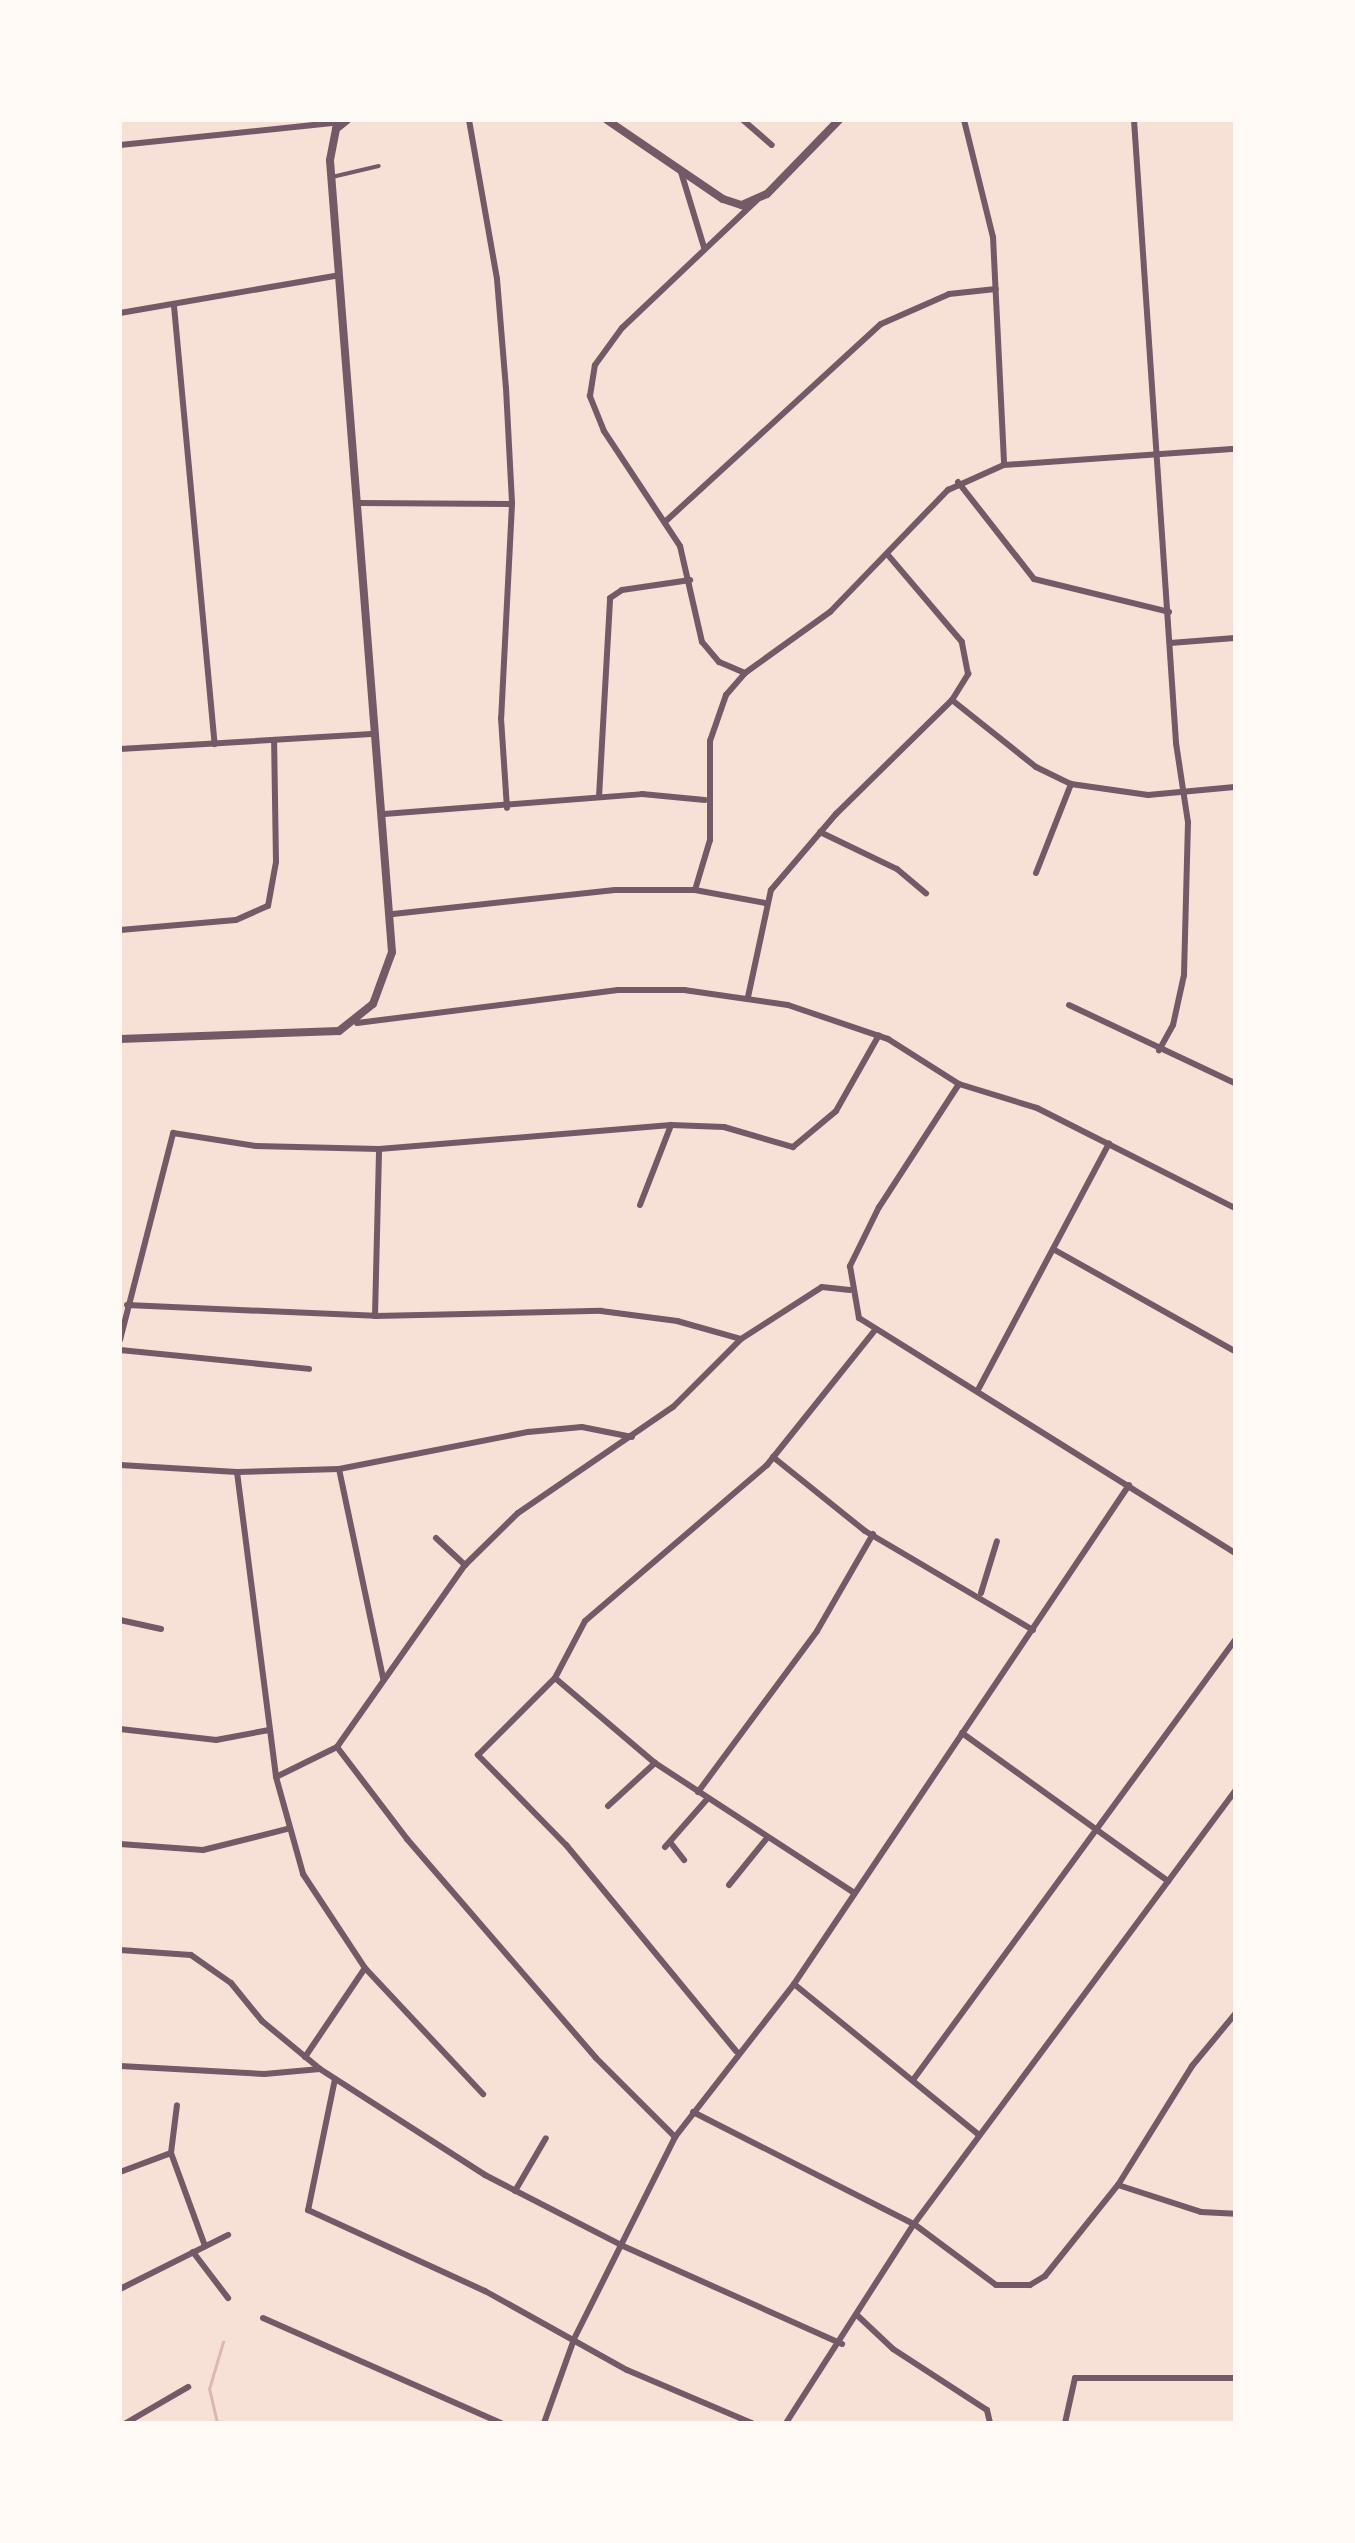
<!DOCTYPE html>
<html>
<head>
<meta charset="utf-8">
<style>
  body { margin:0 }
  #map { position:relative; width:1355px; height:2543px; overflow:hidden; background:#f7e1d7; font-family:"Sofia Sans Condensed",sans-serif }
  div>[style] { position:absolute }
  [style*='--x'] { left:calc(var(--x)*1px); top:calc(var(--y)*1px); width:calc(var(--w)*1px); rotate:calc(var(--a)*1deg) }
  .stream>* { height:2.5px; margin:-1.25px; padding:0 1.25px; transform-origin:1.25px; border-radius:1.25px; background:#dcb8b0 }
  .service>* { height:4px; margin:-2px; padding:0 2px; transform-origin:2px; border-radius:2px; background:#755966 }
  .minor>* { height:6px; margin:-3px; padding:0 3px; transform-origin:3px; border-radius:3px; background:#755966 }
  .tertiary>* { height:8px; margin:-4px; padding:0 4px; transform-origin:4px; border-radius:4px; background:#755966 }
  span { translate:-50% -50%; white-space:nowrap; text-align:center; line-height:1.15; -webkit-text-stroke:9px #fffaf5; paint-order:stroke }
  .frame { position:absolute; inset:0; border:122px solid #fffaf5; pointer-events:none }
</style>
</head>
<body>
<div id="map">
  <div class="stream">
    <div style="--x:217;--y:2423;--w:35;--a:-103"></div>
    <div style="--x:209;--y:2389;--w:49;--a:-73.4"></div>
  </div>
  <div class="service">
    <div style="--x:332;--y:177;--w:48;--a:-13.2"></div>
  </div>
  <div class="minor">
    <div style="--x:469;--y:120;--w:161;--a:80"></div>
    <div style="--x:497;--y:279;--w:109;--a:85.3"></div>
    <div style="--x:506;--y:388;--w:116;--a:87"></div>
    <div style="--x:512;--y:504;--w:214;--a:92.9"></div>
    <div style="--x:501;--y:718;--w:90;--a:86.2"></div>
    <div style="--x:743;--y:120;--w:38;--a:41"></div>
    <div style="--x:964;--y:120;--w:121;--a:76.1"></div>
    <div style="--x:993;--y:237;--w:227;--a:87.2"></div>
    <div style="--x:1134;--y:120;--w:624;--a:86.14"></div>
    <div style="--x:1176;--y:743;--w:80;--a:81.4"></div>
    <div style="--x:1188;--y:822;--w:153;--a:91.5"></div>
    <div style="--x:1184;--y:975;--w:51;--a:102.4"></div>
    <div style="--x:1173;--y:1025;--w:29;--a:119"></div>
    <div style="--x:120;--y:145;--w:223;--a:-5.9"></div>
    <div style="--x:681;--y:172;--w:78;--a:73"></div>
    <div style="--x:174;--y:306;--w:440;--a:84.7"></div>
    <div style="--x:120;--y:313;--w:222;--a:-9.8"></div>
    <div style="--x:958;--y:482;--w:123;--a:51.9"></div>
    <div style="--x:1034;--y:579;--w:139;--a:13.7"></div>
    <div style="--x:358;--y:503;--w:154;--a:0.4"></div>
    <div style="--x:667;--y:520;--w:290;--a:-42.5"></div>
    <div style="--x:881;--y:324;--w:74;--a:-23.8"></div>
    <div style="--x:949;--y:294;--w:47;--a:-6.1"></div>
    <div style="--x:1170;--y:643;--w:65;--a:-4.4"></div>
    <div style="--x:745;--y:673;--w:28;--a:-157"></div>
    <div style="--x:719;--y:662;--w:26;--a:-130"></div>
    <div style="--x:702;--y:642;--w:98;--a:-102.9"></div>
    <div style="--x:680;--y:546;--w:138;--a:-123.5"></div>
    <div style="--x:604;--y:431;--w:38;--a:-112"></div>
    <div style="--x:590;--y:396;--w:31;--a:-81"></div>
    <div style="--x:595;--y:365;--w:46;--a:-53.9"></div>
    <div style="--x:622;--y:328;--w:186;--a:-43.5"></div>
    <div style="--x:952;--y:700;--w:107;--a:38.6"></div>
    <div style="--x:1036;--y:767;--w:39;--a:26"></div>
    <div style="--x:1071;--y:784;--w:78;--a:8.1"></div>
    <div style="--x:1148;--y:795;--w:87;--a:-5.3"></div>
    <div style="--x:120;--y:749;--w:256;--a:-3.4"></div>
    <div style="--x:599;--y:797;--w:199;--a:-86.8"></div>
    <div style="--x:610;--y:598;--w:14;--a:-34"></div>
    <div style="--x:622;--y:590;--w:69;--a:-8.4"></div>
    <div style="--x:384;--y:814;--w:259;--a:-4.4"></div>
    <div style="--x:642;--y:794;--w:63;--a:5.4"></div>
    <div style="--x:820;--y:832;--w:85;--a:25.7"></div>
    <div style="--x:897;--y:869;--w:38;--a:40"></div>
    <div style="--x:1036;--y:873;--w:96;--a:-68.5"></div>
    <div style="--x:695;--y:890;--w:52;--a:-73.3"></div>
    <div style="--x:710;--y:840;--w:99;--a:-90"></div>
    <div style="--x:710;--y:741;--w:49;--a:-70.8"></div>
    <div style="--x:726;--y:695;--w:29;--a:-49"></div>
    <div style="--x:745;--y:673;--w:105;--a:-35.7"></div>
    <div style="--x:830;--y:612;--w:170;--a:-46"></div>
    <div style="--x:948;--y:490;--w:61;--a:-24.1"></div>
    <div style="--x:1004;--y:465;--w:232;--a:-4"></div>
    <div style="--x:393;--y:914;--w:223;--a:-6.2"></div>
    <div style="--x:615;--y:890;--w:80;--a:0"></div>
    <div style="--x:695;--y:890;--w:71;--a:10.5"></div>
    <div style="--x:120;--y:930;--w:116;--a:-4.9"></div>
    <div style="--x:236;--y:920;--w:35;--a:-24"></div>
    <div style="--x:268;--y:906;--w:45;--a:-79.7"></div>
    <div style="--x:276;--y:862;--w:121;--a:-90.9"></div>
    <div style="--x:748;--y:997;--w:109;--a:-77.9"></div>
    <div style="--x:771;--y:890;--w:100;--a:-49.5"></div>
    <div style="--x:836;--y:814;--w:163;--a:-44.5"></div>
    <div style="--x:952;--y:700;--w:31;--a:-58"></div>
    <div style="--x:968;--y:674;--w:33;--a:-101"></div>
    <div style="--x:962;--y:642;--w:116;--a:-130.4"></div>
    <div style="--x:1069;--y:1005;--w:183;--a:25.2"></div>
    <div style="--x:357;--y:1023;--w:263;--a:-7.2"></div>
    <div style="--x:618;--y:990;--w:66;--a:0"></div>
    <div style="--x:684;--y:990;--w:105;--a:8.2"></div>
    <div style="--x:788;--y:1005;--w:106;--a:18.8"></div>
    <div style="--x:888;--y:1039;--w:84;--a:32.4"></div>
    <div style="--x:959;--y:1084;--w:82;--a:17.1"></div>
    <div style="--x:1037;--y:1108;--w:222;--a:26.8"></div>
    <div style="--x:959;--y:1084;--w:147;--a:123"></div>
    <div style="--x:879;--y:1207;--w:66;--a:116.2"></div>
    <div style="--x:850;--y:1266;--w:53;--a:80.2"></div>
    <div style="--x:859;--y:1318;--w:443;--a:32"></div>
    <div style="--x:640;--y:1205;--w:86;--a:-68.8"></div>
    <div style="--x:1053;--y:1249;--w:209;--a:29.3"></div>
    <div style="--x:127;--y:1305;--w:248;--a:2.5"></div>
    <div style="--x:375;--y:1316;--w:226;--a:-1.3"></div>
    <div style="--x:601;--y:1311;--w:77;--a:7.5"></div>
    <div style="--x:677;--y:1321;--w:66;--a:15.7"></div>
    <div style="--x:375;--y:1316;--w:167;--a:-88.6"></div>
    <div style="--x:120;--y:1340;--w:214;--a:-75.6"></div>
    <div style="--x:173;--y:1133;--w:84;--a:8.9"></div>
    <div style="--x:256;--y:1146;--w:123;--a:1.4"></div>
    <div style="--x:379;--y:1149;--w:293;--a:-4.7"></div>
    <div style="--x:671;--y:1125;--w:53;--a:2.2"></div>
    <div style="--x:724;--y:1127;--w:72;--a:16.2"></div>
    <div style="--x:793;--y:1147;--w:56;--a:-39.9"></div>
    <div style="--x:836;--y:1111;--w:87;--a:-60.5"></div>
    <div style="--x:120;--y:1350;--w:190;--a:5.7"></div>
    <div style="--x:979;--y:1388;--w:277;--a:-62"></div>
    <div style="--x:773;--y:1457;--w:118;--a:38.8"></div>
    <div style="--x:865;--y:1531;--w:195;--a:30.5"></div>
    <div style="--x:120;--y:1465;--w:117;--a:3.4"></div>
    <div style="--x:237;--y:1472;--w:102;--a:-1.7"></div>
    <div style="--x:339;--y:1469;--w:193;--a:-11.1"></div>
    <div style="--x:528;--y:1432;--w:54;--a:-5.3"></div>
    <div style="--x:582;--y:1427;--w:51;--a:11.3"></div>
    <div style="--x:339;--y:1469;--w:214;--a:78.1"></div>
    <div style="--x:237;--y:1472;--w:307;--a:82.7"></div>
    <div style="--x:276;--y:1777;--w:101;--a:74.4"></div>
    <div style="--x:303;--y:1874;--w:113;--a:56.6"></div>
    <div style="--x:365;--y:1968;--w:173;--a:46.9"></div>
    <div style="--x:436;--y:1538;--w:40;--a:43"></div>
    <div style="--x:981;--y:1593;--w:54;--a:-72.9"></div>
    <div style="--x:120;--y:1620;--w:42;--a:12.4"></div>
    <div style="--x:555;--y:1678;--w:131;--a:40.4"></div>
    <div style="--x:655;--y:1763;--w:236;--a:33.1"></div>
    <div style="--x:120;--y:1729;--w:97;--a:6.5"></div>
    <div style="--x:216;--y:1740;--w:54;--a:-10.7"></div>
    <div style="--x:962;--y:1733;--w:254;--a:35.7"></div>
    <div style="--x:337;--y:1747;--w:116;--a:52.7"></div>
    <div style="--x:407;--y:1839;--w:289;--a:49.2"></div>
    <div style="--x:596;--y:2058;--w:112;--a:45"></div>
    <div style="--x:276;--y:1777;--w:68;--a:-26.2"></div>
    <div style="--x:337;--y:1747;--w:223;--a:-54.9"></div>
    <div style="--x:465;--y:1565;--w:74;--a:-44.5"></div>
    <div style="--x:518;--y:1513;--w:188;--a:-34.4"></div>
    <div style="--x:673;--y:1407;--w:96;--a:-45"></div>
    <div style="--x:741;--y:1339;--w:96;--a:-32.7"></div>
    <div style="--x:822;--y:1287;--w:28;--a:6"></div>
    <div style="--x:698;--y:1792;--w:200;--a:-53.5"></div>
    <div style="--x:817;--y:1631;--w:112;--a:-60"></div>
    <div style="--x:608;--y:1806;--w:64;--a:-42.5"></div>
    <div style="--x:670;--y:1842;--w:23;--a:52"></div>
    <div style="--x:120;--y:1844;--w:83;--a:4.1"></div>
    <div style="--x:203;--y:1850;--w:87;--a:-14"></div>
    <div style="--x:665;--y:1847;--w:65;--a:-48.7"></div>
    <div style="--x:729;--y:1885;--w:60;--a:-51"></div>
    <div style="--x:120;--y:1950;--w:71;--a:4"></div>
    <div style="--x:191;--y:1955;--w:49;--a:35"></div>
    <div style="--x:231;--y:1983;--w:49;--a:50.8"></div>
    <div style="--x:262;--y:2021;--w:75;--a:39.6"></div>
    <div style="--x:320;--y:2069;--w:56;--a:174.9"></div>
    <div style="--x:264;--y:2074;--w:144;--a:-176.8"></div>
    <div style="--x:794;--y:1984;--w:239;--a:39.2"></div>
    <div style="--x:736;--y:2051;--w:267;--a:-129.5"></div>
    <div style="--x:566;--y:1845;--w:126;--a:-134.4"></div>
    <div style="--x:478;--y:1755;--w:109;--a:-45"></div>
    <div style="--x:555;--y:1678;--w:64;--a:-62.2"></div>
    <div style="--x:585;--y:1621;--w:240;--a:-40.6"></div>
    <div style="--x:767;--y:1465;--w:173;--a:-51.3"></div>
    <div style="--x:305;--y:2057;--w:107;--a:-56"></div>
    <div style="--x:320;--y:2069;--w:196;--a:32.7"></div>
    <div style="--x:485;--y:2175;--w:155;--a:27.2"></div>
    <div style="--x:623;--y:2246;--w:240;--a:24.1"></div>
    <div style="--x:335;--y:2079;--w:134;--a:101.6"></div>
    <div style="--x:308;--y:2210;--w:195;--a:24.6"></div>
    <div style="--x:485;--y:2291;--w:162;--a:29.1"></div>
    <div style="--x:627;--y:2370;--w:136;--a:23"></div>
    <div style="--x:913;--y:2080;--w:545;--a:-53.8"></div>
    <div style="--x:693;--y:2112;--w:248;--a:26.9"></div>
    <div style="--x:914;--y:2224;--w:102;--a:36.6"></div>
    <div style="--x:996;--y:2285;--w:34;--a:0"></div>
    <div style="--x:1030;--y:2285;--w:17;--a:-31"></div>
    <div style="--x:1045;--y:2276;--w:117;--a:-51.3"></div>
    <div style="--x:1118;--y:2185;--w:140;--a:-58.1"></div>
    <div style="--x:1192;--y:2066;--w:67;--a:-50.4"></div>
    <div style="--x:171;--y:2153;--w:99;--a:69.9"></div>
    <div style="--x:120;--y:2172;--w:54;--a:-20.4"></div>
    <div style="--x:171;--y:2153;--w:48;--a:-82.9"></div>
    <div style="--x:1118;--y:2185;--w:87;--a:18"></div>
    <div style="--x:1201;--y:2212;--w:34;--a:3"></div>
    <div style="--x:515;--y:2191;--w:61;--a:-59.7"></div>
    <div style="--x:193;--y:2252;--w:58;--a:52.7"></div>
    <div style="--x:120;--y:2289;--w:121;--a:-26.6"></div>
    <div style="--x:858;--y:2316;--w:48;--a:43.3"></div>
    <div style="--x:893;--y:2349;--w:112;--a:33"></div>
    <div style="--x:987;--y:2410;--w:13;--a:77"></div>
    <div style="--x:263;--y:2318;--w:260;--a:23.8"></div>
    <div style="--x:126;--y:2423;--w:72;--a:-30.1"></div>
    <div style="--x:544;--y:2423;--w:89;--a:-70.3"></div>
    <div style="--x:574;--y:2339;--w:226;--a:-63.4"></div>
    <div style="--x:675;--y:2137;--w:194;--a:-52.1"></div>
    <div style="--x:794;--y:1984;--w:601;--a:-56.12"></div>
    <div style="--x:786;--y:2423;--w:237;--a:-57.3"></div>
    <div style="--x:914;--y:2224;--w:539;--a:-53.45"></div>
    <div style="--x:1065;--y:2423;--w:46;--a:-77.5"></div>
    <div style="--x:1075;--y:2378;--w:160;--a:0"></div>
  </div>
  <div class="tertiary">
    <div style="--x:607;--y:120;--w:140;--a:34.3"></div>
    <div style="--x:723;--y:199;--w:20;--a:18"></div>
    <div style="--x:742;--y:205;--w:27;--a:-24"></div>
    <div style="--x:767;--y:194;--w:103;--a:-45.8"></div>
    <div style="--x:120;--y:1039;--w:219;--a:-2.1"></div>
    <div style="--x:339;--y:1031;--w:43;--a:-38.5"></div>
    <div style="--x:373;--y:1004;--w:55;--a:-69.9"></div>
    <div style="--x:392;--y:952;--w:794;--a:-94.48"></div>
    <div style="--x:330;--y:160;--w:32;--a:-79"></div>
    <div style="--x:336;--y:129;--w:14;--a:-39"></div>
  </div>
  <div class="frame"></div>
</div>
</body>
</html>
